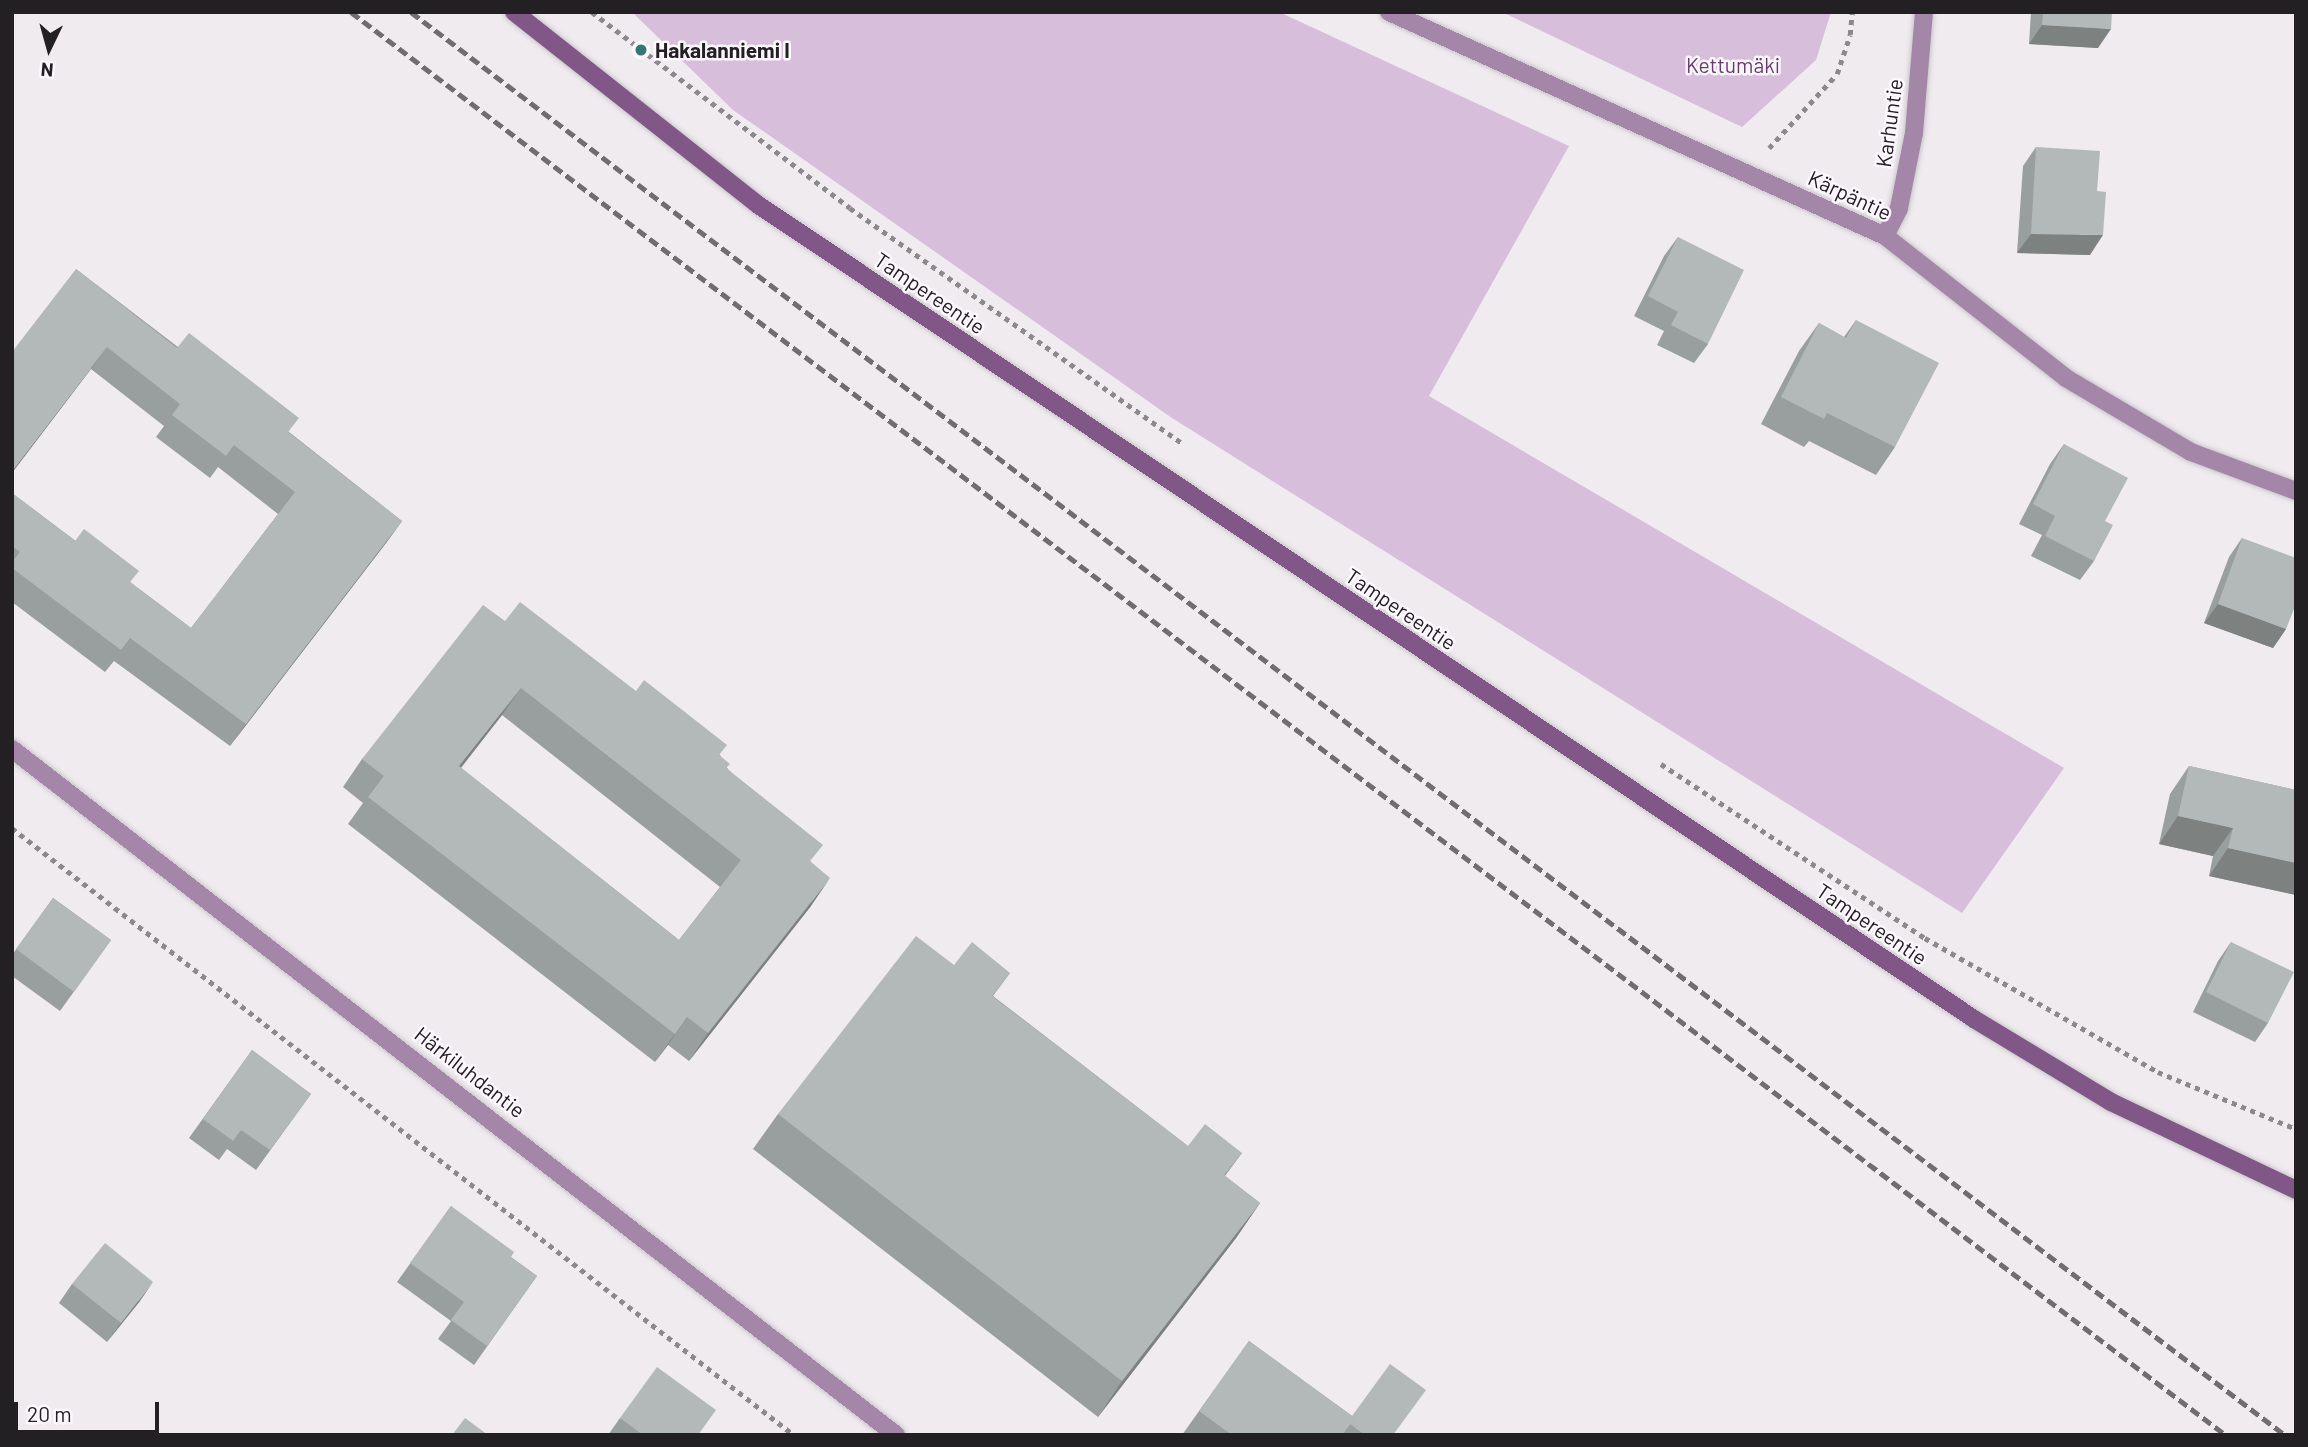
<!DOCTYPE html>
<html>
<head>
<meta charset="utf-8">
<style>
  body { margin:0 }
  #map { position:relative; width:2308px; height:1447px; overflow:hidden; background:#efebef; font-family:Barlow,sans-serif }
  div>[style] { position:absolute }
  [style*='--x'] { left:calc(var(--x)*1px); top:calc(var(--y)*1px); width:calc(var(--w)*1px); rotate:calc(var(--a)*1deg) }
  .green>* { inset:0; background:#d7bedb }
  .path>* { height:4.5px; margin-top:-2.25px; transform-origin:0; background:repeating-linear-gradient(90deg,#8c898c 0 5px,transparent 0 10px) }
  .roads { filter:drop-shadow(0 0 2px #cac6ca) drop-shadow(0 0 2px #cac6ca) }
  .street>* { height:18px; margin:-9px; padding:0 9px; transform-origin:9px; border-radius:9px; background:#a487a8 }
  .secondary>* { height:18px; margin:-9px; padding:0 9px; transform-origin:9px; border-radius:9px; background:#805786 }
  .rail>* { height:5px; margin-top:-2.5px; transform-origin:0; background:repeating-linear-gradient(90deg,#706d70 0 10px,transparent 0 15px) }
  .wall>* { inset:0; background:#999f9e }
  .shaded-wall>* { inset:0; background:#7d8281 }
  .building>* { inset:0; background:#b2b9b8 }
  .dots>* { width:19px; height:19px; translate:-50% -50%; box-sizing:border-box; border:4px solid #fcf8fd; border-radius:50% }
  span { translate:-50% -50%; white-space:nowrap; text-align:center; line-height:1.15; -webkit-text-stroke:5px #fcf8fd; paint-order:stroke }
  .poi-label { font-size:21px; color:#222022; font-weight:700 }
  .left { translate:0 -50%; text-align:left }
  .park-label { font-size:21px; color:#693d70 }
  .street-label { font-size:21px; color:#222022 }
  .frame { position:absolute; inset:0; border:14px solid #222022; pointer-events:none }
  .north { position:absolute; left:14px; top:14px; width:70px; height:70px; -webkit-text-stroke:5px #fcf8fd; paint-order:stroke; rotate:185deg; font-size:19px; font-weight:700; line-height:28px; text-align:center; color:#222022 }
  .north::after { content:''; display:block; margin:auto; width:24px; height:32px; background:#222022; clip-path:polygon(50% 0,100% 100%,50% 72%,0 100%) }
  .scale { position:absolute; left:14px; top:1402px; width:145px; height:32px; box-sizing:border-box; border:4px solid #222022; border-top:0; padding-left:9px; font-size:21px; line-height:24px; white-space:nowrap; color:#222022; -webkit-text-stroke:5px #fcf8fd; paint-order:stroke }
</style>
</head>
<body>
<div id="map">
  <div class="green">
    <div style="clip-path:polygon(632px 12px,1279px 12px,1569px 146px,1429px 396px,2064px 768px,1962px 913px,1172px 418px,733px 110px)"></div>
    <div style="clip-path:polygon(1502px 12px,1831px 12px,1816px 60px,1742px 127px)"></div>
  </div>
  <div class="path">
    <div style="--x:592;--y:12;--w:324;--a:37.2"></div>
    <div style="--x:850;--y:208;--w:408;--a:35.3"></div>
    <div style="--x:1769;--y:148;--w:100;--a:-47.4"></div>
    <div style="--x:1837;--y:74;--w:41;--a:-71.6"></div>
    <div style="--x:1850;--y:35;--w:23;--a:-85"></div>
    <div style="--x:1661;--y:764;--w:316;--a:33.4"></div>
    <div style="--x:1925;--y:938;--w:269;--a:29.9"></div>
    <div style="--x:2158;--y:1072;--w:149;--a:22.4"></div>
    <div style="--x:12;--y:828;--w:990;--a:37.82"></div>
  </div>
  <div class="roads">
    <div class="street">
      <div style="--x:1389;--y:12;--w:544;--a:24.3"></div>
      <div style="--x:1885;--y:236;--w:230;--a:38.1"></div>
      <div style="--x:2066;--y:378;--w:145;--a:30.6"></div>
      <div style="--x:2191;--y:452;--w:112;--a:20.4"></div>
      <div style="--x:1885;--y:236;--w:31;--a:-63"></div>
      <div style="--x:1899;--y:208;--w:76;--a:-78.7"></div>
      <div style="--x:1914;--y:133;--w:121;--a:-85.3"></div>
      <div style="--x:12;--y:749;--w:1119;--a:37.81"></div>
    </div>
    <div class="secondary">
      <div style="--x:514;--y:12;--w:310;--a:38.3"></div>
      <div style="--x:757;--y:204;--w:1465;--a:33.81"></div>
      <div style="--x:1974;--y:1019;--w:160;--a:31.2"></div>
      <div style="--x:2111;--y:1102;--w:205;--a:25.4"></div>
    </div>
  </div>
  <div class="rail">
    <div style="--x:351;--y:12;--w:2354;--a:37.2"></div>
    <div style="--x:411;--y:12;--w:2353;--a:37.21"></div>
  </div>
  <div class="wall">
    <div style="clip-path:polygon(2031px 12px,2112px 12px,2098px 48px,2029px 44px)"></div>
    <div style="clip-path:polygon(2036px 147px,2090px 255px,2017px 253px,2023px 166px)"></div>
    <div style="clip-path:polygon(1678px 237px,1708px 344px,1694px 363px,1657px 345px,1664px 331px,1634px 316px,1664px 256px)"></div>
    <div style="clip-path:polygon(76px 269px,289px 432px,402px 521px,386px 543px,230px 746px,114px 661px,105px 672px,12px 602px,12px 493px,191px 628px,278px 514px,218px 467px,210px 478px,156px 437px,164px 426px,91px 369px)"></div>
    <div style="clip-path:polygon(1856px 320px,1895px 447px,1876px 475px,1809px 441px,1804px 447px,1761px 424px,1799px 351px,1819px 323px,1844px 337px)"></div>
    <div style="clip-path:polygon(2064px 444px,2105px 521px,2094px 561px,2080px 580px,2031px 556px,2042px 535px,2019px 524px,2050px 464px)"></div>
    <div style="clip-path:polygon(2242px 538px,2286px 629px,2273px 648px,2204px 623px,2229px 557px)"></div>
    <div style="clip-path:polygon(evenodd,505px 621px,720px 755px,727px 768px,811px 862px,811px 906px,689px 1061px,668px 1045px,655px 1062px,348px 824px,363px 803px,343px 787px,362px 759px,505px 621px,502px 715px,720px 887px,679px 940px,461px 768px,502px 715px)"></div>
    <div style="clip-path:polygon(2189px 766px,2296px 790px,2296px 895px,2209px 876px,2213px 856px,2159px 844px,2170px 794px)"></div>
    <div style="clip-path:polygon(53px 898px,111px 940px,60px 1011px,12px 976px,12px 955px)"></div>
    <div style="clip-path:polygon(2231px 942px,2268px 1023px,2255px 1042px,2193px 1012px,2218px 961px)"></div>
    <div style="clip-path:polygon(954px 965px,1010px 973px,993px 996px,1188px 1146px,1242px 1153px,1225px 1176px,1260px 1203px,1236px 1238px,1098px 1417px,753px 1149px,778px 1114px)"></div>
    <div style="clip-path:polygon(252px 1050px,311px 1094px,256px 1170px,227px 1149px,219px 1160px,189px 1138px)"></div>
    <div style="clip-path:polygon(451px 1206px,511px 1257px,537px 1276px,474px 1365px,438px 1339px,451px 1321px,397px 1282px)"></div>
    <div style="clip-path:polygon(72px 1284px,140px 1301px,107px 1342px,59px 1303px)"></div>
    <div style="clip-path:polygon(1249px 1341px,1352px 1416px,1394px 1435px,1182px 1435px)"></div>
    <div style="clip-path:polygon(620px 1418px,699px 1435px,608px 1435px)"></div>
  </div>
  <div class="shaded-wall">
    <div style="clip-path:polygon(2042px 25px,2111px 29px,2098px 48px,2029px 44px)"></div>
    <div style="clip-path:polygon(2031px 234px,2103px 235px,2090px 255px,2017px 253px)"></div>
    <div style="clip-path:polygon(107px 347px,91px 369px,12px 473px,12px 471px)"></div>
    <div style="clip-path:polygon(402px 521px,386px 543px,230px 746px,246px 724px)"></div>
    <div style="clip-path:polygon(2218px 604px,2286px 629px,2273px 648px,2204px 623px)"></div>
    <div style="clip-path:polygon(521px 688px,502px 715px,440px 794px,459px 766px)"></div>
    <div style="clip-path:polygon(2178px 816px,2233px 828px,2213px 856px,2159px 844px)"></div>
    <div style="clip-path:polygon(2228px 848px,2296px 863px,2296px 895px,2209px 876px)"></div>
    <div style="clip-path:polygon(830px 878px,811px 906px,689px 1061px,708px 1033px)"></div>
    <div style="clip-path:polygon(687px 1017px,668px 1045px,655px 1062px,675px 1034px)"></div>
    <div style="clip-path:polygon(1260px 1203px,1236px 1238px,1098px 1417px,1122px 1381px)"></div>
    <div style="clip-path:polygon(153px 1282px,140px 1301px,107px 1342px,121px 1323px)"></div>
  </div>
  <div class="building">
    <div style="clip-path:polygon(2043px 12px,2112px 12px,2111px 29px,2042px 25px)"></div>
    <div style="clip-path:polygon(2036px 147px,2100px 151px,2097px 191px,2106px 192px,2103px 235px,2031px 234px)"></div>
    <div style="clip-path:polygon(1678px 237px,1744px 270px,1708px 344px,1671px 325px,1678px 312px,1648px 296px)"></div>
    <div style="clip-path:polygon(76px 269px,177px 348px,189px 333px,299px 418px,288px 432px,402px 521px,246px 724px,130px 638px,121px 650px,12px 568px,12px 562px,20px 552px,12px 546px,12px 493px,75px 541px,84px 529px,139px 571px,130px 582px,191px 628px,295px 492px,234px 445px,226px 456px,172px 415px,180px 404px,107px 347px,12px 471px,12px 352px)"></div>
    <div style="clip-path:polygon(1856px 320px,1939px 363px,1895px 447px,1827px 413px,1824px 419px,1781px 397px,1819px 323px,1846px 338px)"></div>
    <div style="clip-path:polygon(2064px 444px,2128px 478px,2105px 521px,2113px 525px,2094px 561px,2045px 536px,2055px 516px,2033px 504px)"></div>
    <div style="clip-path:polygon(2242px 538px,2296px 558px,2296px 604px,2286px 629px,2218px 604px)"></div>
    <div style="clip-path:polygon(evenodd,520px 602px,636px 691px,644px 680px,727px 745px,719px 755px,730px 764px,726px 768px,823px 845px,810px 861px,830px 878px,708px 1033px,687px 1017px,675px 1034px,368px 797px,384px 776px,362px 759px,483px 605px,505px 621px,520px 602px,521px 688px,741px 860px,679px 940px,459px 766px,521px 688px)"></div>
    <div style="clip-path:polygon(2189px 766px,2296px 790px,2296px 863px,2228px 848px,2233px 828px,2178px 816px)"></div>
    <div style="clip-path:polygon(53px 898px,111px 940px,74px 992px,16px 949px)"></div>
    <div style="clip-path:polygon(916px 936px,954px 965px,972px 942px,1010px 973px,992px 996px,1188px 1146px,1205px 1124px,1242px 1153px,1224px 1175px,1260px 1203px,1122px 1381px,778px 1114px)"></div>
    <div style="clip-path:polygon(2231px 942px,2294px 972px,2268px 1023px,2206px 992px)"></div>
    <div style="clip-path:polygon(252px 1050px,311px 1094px,270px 1150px,241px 1130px,233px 1141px,203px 1119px)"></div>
    <div style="clip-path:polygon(451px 1206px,514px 1252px,511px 1257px,537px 1276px,487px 1346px,451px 1320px,464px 1302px,410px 1263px)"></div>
    <div style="clip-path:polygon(105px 1243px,153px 1282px,121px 1323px,72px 1284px)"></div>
    <div style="clip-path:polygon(1249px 1341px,1355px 1418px,1342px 1435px,1232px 1435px,1199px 1411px)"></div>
    <div style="clip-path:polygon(1390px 1364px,1426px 1390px,1393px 1435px,1365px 1435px,1350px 1424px,1355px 1418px,1352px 1416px)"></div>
    <div style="clip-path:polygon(657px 1367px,716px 1410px,698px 1435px,643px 1435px,620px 1418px)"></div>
    <div style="clip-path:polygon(465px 1418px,488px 1435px,452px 1435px)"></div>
  </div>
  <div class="dots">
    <div style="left:641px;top:50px;background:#307975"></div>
  </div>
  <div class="poi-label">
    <span class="left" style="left:655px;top:50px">Hakalanniemi I</span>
  </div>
  <div class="park-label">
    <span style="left:1733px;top:65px">Kettumäki</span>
  </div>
  <div class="street-label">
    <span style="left:1889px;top:123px;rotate:-82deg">Karhuntie</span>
    <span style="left:1850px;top:195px;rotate:25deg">Kärpäntie</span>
    <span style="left:930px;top:293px;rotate:34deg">Tampereentie</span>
    <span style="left:1401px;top:609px;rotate:34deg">Tampereentie</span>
    <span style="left:1872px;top:924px;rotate:34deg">Tampereentie</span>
    <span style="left:470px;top:1072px;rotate:38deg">Härkiluhdantie</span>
  </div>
  <div class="frame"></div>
  <div class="north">N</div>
  <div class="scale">20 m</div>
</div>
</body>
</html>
